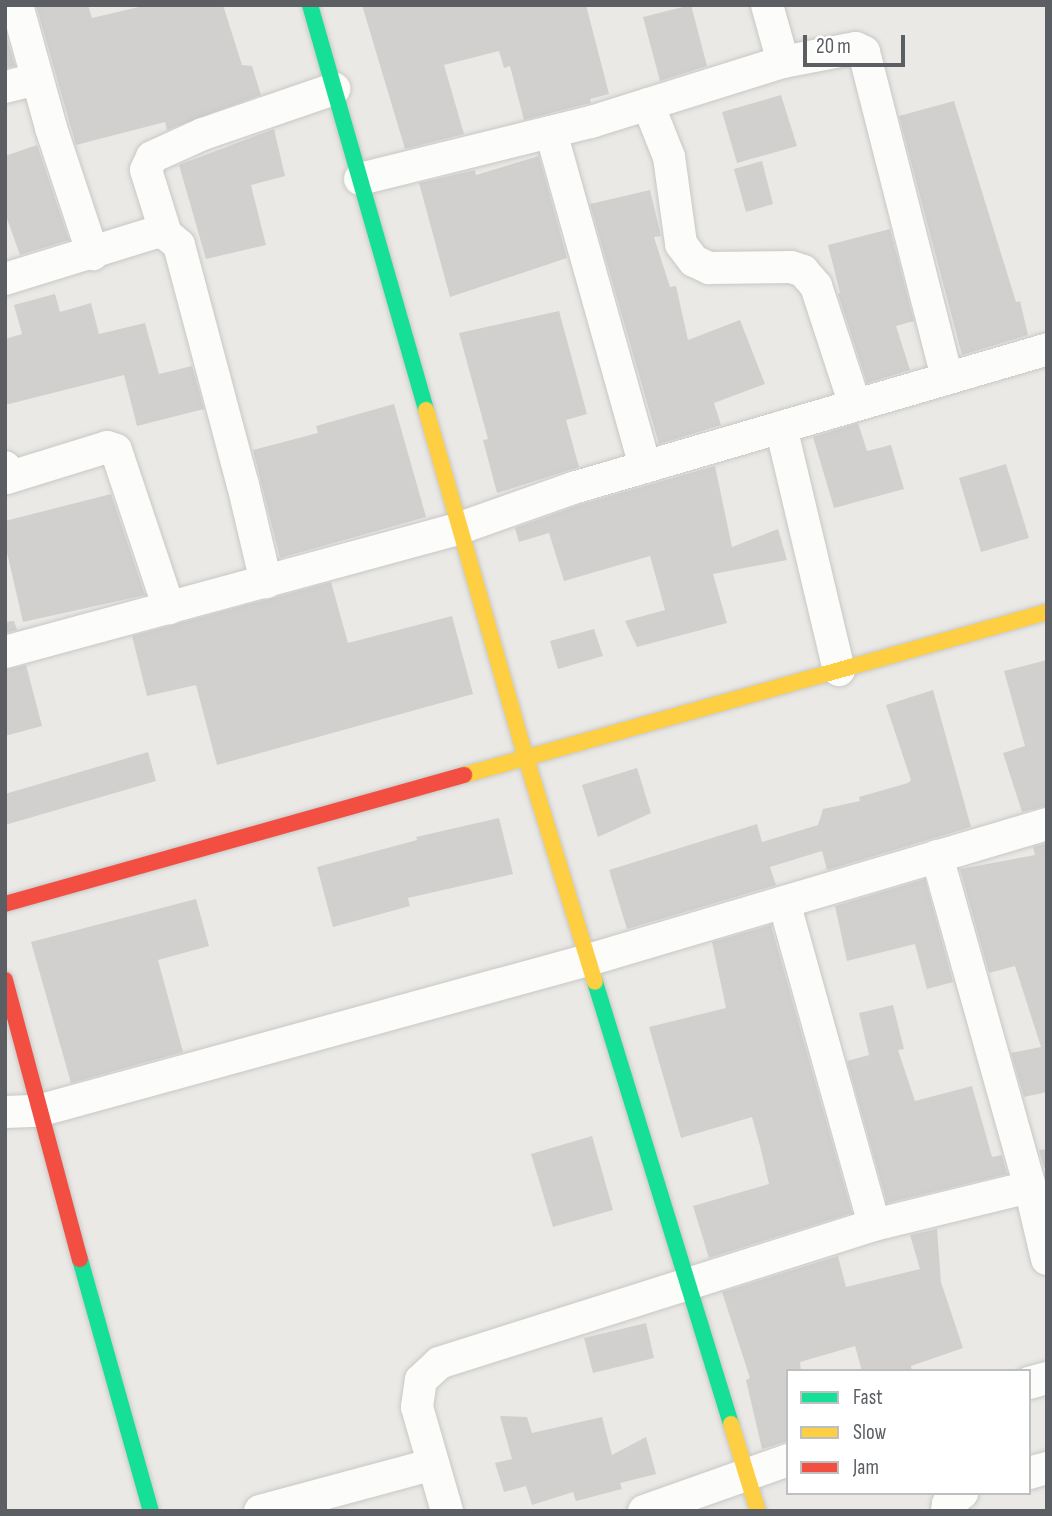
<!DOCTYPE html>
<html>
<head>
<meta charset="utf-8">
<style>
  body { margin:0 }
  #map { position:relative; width:1052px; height:1516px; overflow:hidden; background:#ebe9e5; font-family:"Sofia Sans Condensed",sans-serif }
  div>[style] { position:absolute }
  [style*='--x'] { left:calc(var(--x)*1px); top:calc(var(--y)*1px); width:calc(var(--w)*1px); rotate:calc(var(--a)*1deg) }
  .building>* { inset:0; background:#d1d0ce }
  .roads { filter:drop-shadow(0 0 2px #c7c8c7) drop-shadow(0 0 2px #c7c8c7) }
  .street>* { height:32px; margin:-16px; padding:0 16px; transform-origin:16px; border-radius:16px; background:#fcfcfb }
  .fast>* { height:16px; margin:-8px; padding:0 8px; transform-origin:8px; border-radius:8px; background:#16e098 }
  .slow>* { height:16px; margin:-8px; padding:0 8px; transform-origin:8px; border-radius:8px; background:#ffcf43 }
  .jam>* { height:16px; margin:-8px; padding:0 8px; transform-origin:8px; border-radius:8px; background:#f24e42 }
  span { translate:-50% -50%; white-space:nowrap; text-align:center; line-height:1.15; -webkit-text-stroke:5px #fff; paint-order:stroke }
  .frame { position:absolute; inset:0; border:7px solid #5b5f63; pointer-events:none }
  .legend { position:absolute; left:786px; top:1369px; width:245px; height:126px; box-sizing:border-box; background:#fff; border:2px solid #bdbfc1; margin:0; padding:9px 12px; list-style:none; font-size:21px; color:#5b5f63 }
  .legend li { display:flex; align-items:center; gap:14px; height:35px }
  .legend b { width:35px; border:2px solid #bdbfc1 }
  .scale { position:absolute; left:803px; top:35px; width:102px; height:32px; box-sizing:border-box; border:4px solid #5b5f63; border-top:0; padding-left:9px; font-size:21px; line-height:24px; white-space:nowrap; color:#5b5f63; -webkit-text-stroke:5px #fff; paint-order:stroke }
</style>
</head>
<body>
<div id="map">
  <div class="building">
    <div style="clip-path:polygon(36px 5px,88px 5px,92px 18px,147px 5px,223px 5px,242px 65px,252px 66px,261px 95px,167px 130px,165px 122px,76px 145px)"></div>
    <div style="clip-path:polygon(362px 5px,586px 5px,609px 94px,590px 99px,591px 103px,586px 104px,524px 120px,510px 66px,504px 68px,499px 51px,444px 65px,464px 134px,405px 149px)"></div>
    <div style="clip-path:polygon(691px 5px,707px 66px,660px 81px,643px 17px)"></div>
    <div style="clip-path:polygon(5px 31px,15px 66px,5px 68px)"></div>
    <div style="clip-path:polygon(781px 95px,797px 146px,737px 163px,722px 112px)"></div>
    <div style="clip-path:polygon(954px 101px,1016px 302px,1020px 301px,1028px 335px,962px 355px,899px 116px)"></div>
    <div style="clip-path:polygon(274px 129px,285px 176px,251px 185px,266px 245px,206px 259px,179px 165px)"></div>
    <div style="clip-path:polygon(37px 145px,69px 240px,20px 255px,5px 213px,5px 156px)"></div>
    <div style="clip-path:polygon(539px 156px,567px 258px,450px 297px,419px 183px,475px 170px,476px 175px)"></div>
    <div style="clip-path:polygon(762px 161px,773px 204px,746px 212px,734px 169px)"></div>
    <div style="clip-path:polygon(650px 190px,661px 236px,654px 237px,670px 287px,676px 286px,688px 340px,740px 320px,765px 384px,714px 403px,721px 425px,659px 444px,590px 204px)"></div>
    <div style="clip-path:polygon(890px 229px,914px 321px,896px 326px,910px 370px,867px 383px,838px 294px,840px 293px,828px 245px)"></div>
    <div style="clip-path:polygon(55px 294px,60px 312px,91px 303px,99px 334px,145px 323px,159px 374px,192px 366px,204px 409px,137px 426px,124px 375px,5px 405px,5px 339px,22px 334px,14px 305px)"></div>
    <div style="clip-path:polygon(559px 311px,587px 414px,566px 420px,579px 467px,497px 493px,483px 440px,488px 439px,459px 333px)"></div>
    <div style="clip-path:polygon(394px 404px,426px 517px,280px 558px,253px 450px,318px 433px,316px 426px)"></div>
    <div style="clip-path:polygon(858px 423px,867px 451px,891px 445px,904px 489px,834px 508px,813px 437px)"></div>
    <div style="clip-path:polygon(1006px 464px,1029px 538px,981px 552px,959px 478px)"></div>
    <div style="clip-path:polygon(715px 466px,732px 547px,778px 529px,787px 560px,713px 574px,727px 623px,637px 647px,625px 621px,665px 610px,650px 556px,564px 581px,549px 533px,519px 542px,515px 528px,579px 505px)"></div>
    <div style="clip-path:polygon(111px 494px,145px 595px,23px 622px,5px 544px,5px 521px)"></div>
    <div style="clip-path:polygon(331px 582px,348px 643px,452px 616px,473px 694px,217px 765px,196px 685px,147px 696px,132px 636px)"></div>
    <div style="clip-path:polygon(14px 621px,17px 630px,5px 633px,5px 622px)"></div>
    <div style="clip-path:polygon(594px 629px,603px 656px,558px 669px,550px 641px)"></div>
    <div style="clip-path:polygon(1047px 660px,1047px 806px,1022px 812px,1003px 753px,1025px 746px,1004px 671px)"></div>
    <div style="clip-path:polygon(26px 665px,42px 726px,5px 736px,5px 670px)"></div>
    <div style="clip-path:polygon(933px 690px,971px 827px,827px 870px,822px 851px,770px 867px,776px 885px,627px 929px,609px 870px,757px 824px,762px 842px,818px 825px,823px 809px,860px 801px,859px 797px,908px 783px,911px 780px,886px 705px)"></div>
    <div style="clip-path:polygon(148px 752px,156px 781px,5px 825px,5px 794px)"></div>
    <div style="clip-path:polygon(637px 768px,651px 813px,598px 837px,582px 785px)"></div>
    <div style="clip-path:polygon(499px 818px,513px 874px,408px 898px,410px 906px,333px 927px,317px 867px,417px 840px,416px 837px)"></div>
    <div style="clip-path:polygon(1047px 843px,1047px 1092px,1024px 1097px,1011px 1053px,1041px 1047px,1015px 966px,989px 973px,960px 869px,1035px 855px,1033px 847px)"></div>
    <div style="clip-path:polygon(925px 879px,953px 982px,927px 989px,915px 944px,847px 961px,835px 906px)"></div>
    <div style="clip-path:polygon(196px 899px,209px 946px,158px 960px,183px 1052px,71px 1083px,31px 942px)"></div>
    <div style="clip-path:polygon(771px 925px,852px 1213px,709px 1258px,693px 1206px,769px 1184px,760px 1146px,752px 1117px,681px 1138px,649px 1027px,726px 1008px,712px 942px)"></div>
    <div style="clip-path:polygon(893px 1005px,904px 1049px,898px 1050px,915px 1101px,972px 1086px,992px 1157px,1002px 1155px,1007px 1174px,887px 1203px,847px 1061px,869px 1055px,859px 1013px)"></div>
    <div style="clip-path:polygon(592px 1136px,613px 1210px,553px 1227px,531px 1154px)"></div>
    <div style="clip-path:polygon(1047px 1149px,1047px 1167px,1044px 1168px,1039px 1150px)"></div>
    <div style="clip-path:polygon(937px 1229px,941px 1282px,963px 1348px,911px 1366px,912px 1371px,862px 1371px,855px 1346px,800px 1362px,801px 1371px,788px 1371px,788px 1441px,762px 1449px,746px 1380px,750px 1378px,722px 1292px,838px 1256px,846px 1287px,920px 1269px,910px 1235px)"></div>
    <div style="clip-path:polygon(646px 1323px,654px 1358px,593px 1373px,584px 1338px)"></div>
    <div style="clip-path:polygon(500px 1416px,527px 1417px,532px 1433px,602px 1417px,612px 1455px,646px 1437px,656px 1474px,620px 1483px,622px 1489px,576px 1501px,573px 1492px,532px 1505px,526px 1486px,504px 1492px,495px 1463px,512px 1459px)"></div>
  </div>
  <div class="roads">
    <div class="street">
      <div style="--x:17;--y:5;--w:128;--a:74.5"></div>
      <div style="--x:51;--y:128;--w:133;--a:71.6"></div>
      <div style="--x:767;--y:5;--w:59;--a:74.3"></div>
      <div style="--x:783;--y:62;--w:74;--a:-10.9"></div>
      <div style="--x:856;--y:48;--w:9;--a:27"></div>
      <div style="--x:864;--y:52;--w:336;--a:75.7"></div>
      <div style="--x:5;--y:87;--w:33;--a:-14"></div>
      <div style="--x:648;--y:104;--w:57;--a:68.4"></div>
      <div style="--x:669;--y:157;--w:88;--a:82.1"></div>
      <div style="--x:681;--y:244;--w:21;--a:53"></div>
      <div style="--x:694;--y:261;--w:17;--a:25"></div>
      <div style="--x:709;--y:268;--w:82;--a:-0.7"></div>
      <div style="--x:791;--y:267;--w:13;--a:18"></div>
      <div style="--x:803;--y:271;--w:20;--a:49"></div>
      <div style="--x:816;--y:286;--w:125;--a:71.9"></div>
      <div style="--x:551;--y:132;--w:348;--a:74.3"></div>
      <div style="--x:360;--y:179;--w:238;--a:-13.9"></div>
      <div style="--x:591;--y:122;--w:201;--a:-17.4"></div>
      <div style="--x:166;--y:234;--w:17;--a:40"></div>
      <div style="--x:179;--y:245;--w:248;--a:75.1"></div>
      <div style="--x:243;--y:485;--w:100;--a:76.7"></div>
      <div style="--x:5;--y:279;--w:159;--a:-17.2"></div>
      <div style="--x:157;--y:232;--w:9;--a:13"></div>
      <div style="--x:166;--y:234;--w:67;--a:-107.4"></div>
      <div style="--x:146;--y:170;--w:14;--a:-65"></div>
      <div style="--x:152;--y:157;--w:56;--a:-24.3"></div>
      <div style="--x:203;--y:134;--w:139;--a:-19"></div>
      <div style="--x:781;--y:427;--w:250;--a:76.6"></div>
      <div style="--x:5;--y:467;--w:11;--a:80"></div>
      <div style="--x:7;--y:478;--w:105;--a:-17.2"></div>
      <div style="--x:107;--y:447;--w:9;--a:18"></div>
      <div style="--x:116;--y:450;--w:167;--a:71.5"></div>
      <div style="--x:5;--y:652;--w:472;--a:-15.2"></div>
      <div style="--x:460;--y:528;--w:120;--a:-19.5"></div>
      <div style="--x:573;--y:488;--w:494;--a:-16.3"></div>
      <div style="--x:937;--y:856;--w:344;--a:74.3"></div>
      <div style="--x:1030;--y:1187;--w:74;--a:76.7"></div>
      <div style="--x:784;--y:902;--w:335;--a:74.4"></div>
      <div style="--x:5;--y:1112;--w:33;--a:-2"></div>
      <div style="--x:38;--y:1111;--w:570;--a:-15.35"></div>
      <div style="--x:588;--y:960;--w:479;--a:-16.5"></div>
      <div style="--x:1029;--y:1383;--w:19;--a:-16"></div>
      <div style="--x:1029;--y:1473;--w:19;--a:-16"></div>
      <div style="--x:260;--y:1511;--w:177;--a:-15.1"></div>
      <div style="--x:447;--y:1511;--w:108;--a:-106.1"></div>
      <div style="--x:417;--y:1407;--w:27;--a:-82"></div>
      <div style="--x:421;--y:1380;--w:25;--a:-43"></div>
      <div style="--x:439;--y:1363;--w:456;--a:-17.6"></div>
      <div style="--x:874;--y:1225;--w:161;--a:-13.7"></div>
      <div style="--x:644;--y:1511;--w:153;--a:-19.5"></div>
      <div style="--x:947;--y:1511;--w:7;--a:-82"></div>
      <div style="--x:948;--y:1504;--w:18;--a:-38"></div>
    </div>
    <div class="fast">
      <div style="--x:310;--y:5;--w:421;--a:74"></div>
      <div style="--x:595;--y:982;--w:462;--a:72.9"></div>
      <div style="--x:80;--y:1259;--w:262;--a:74.3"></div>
    </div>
    <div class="slow">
      <div style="--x:426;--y:410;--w:362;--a:74"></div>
      <div style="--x:526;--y:758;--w:234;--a:72.9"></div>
      <div style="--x:464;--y:775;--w:605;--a:-15.62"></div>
      <div style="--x:731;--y:1424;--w:91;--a:72.8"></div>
    </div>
    <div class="jam">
      <div style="--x:5;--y:904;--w:477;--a:-15.7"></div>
      <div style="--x:5;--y:980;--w:289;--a:75"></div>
    </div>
  </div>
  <div class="frame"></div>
  <ul class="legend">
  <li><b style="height:9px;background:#16e098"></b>Fast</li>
  <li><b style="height:9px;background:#ffcf43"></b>Slow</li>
  <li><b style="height:9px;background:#f24e42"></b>Jam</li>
  </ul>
  <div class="scale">20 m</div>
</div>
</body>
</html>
